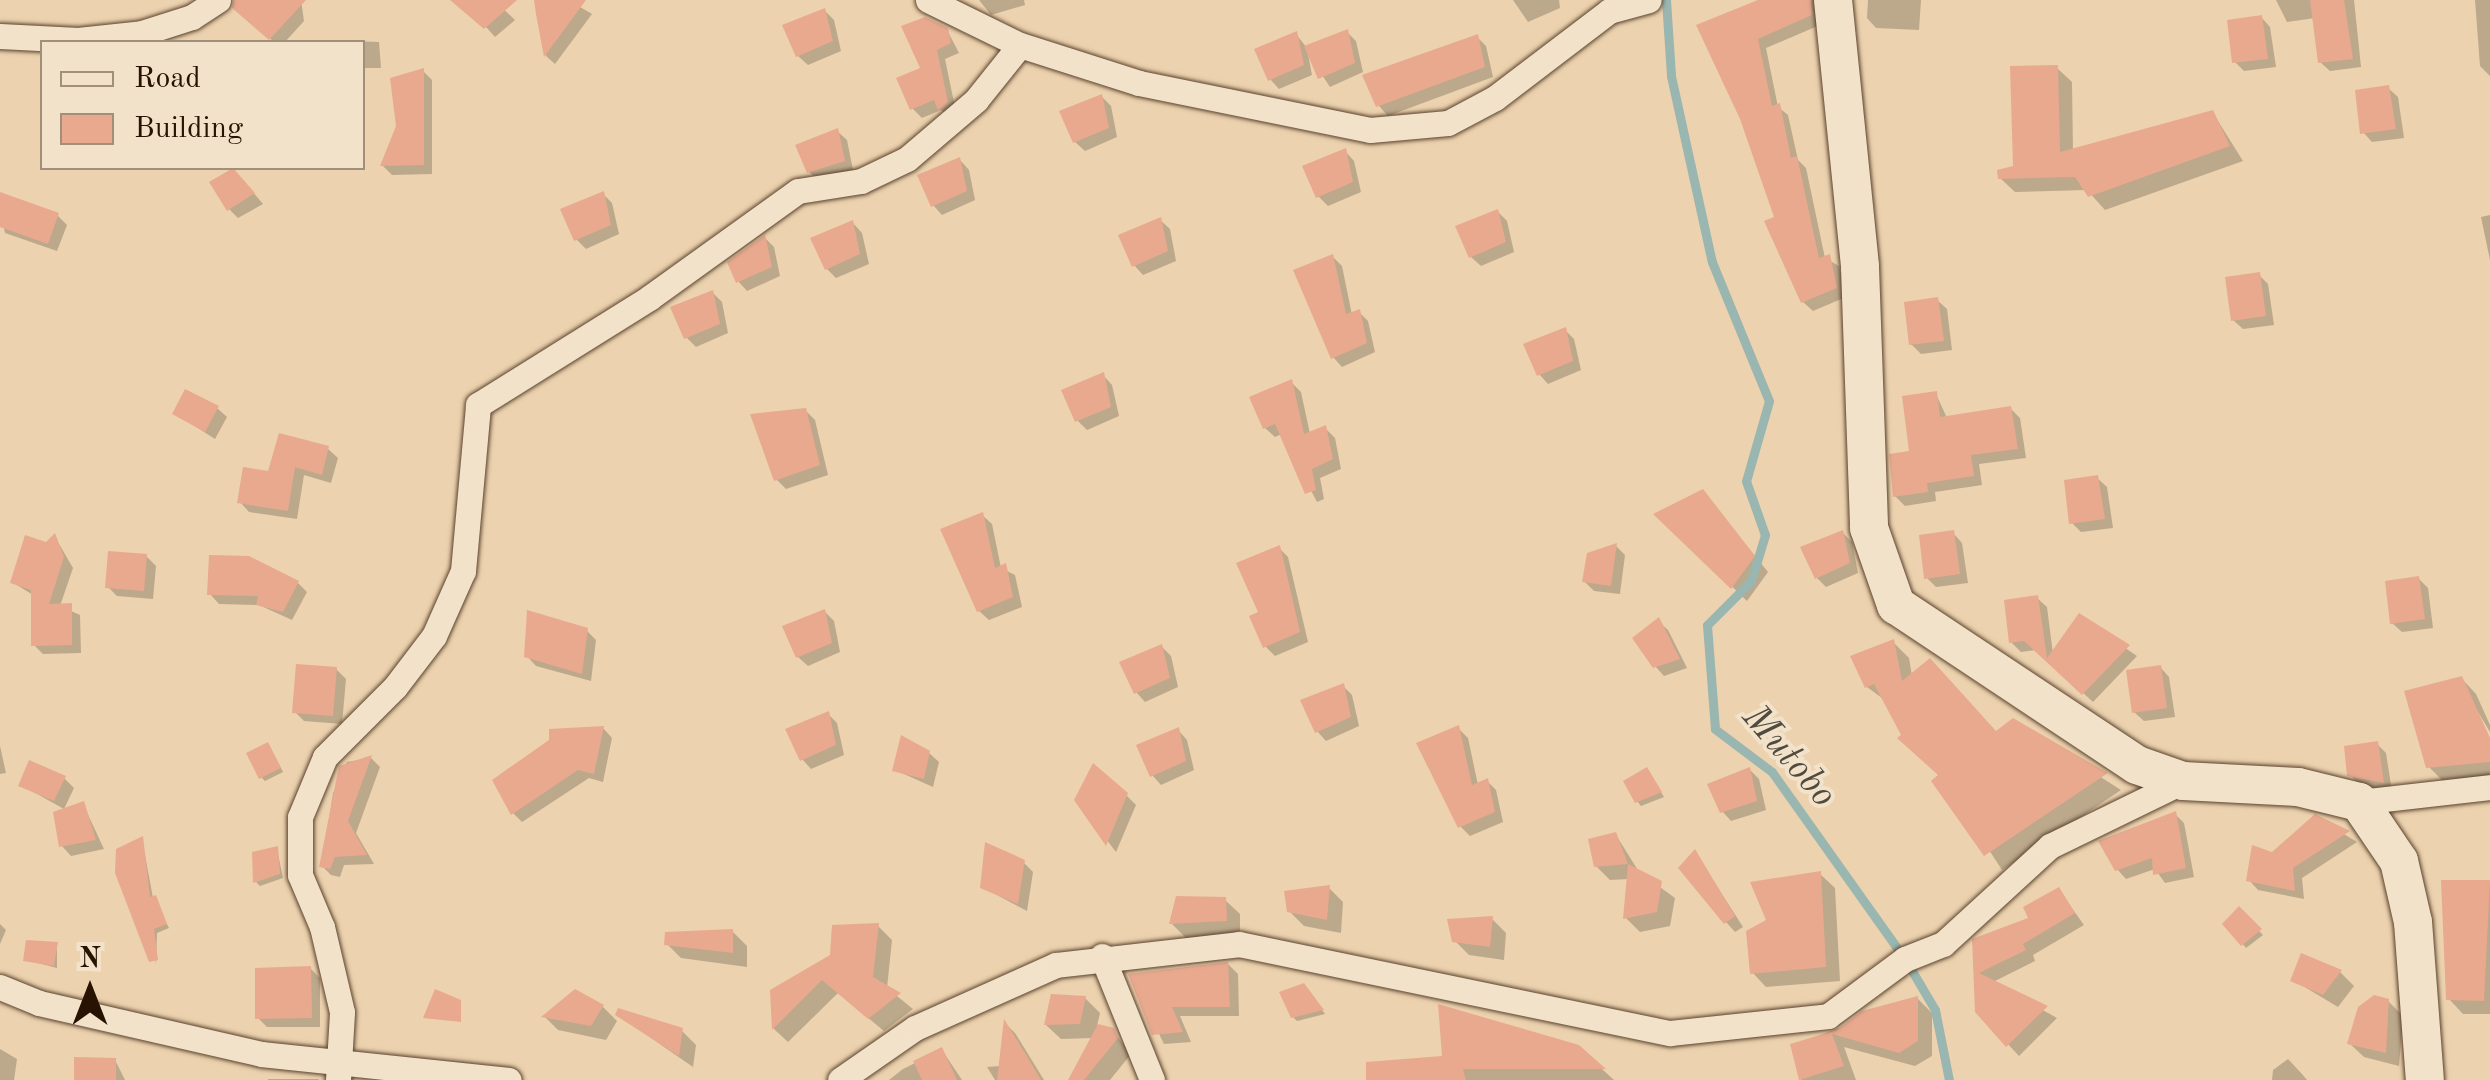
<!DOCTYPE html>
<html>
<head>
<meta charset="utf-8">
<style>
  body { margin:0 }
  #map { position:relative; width:2490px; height:1080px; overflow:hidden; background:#ecd2ae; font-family:"Old Standard TT",serif }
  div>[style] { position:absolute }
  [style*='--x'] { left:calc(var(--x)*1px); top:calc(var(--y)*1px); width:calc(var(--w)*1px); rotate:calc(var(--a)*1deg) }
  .shadow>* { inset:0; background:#0003 }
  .stream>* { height:9px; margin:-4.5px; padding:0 4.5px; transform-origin:4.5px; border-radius:4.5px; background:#99b6b0 }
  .building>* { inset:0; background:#e8a98f }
  .roads { filter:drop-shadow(0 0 2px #59422d) drop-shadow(0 0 2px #59422d) }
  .street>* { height:25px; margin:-12.5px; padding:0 12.5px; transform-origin:12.5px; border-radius:12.5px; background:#f3e2ca }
  .secondary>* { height:38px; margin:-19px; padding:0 19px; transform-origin:19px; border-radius:19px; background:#f3e2ca }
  span { translate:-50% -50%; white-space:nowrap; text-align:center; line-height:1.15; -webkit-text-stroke:8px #f3e2ca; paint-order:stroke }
  .water-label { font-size:38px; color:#504b3f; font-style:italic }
  .legend { position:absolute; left:40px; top:40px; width:325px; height:130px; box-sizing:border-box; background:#f3e2ca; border:2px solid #a28f7a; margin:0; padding:12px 18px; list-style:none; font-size:30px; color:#281202 }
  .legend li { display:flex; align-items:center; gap:20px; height:50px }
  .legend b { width:50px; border:2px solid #a28f7a }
  .north { position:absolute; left:40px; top:940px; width:100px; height:100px; -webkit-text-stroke:8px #f3e2ca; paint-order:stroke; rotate:0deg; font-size:28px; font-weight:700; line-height:40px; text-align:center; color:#281202 }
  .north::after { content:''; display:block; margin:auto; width:35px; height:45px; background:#281202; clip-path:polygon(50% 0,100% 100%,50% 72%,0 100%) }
</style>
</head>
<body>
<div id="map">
  <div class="shadow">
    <div style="clip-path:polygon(245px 0,301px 0,304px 21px,285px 42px,274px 42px,252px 23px)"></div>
    <div style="clip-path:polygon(462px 0,494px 0,515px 20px,495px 37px)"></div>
    <div style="clip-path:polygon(537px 0,568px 0,592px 14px,555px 64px,546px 56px)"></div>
    <div style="clip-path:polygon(979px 0,1024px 0,1025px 5px,991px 15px)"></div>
    <div style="clip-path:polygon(1513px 0,1559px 0,1560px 8px,1528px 22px)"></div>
    <div style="clip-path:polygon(1765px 0,1817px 0,1820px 25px,1766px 48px,1778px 107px,1788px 115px,1798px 160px,1806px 168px,1825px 258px,1839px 266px,1846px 297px,1813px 311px,1803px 302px,1743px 118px)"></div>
    <div style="clip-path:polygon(1868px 0,1921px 0,1919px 30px,1876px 28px,1867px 18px)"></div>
    <div style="clip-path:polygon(2276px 0,2354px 0,2361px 67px,2330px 71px,2320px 62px,2315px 18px,2287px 22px)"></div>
    <div style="clip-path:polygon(2475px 0,2490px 0,2490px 76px,2480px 66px)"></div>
    <div style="clip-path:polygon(825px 11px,834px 20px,841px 51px,808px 65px,798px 56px)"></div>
    <div style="clip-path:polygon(2261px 17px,2270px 27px,2276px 67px,2244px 71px,2235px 62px)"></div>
    <div style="clip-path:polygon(947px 30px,959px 53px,945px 59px,956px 112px,950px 118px,941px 110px,922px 118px,912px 108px,923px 70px)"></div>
    <div style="clip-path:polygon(1347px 32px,1356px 41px,1363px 72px,1330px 87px,1308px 54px,1312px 75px,1279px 89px,1270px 79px,1296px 34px,1307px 48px)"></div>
    <div style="clip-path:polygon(1477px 37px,1486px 46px,1493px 77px,1388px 116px,1379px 106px)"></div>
    <div style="clip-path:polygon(352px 41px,379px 42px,381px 68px,362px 68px,362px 42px)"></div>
    <div style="clip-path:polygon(2057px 68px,2072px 82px,2073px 151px,2213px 113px,2243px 161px,2105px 210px,2087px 190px,2015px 192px,2000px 178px,2015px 167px)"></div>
    <div style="clip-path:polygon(423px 71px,432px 80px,432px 174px,392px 175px,383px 166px)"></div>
    <div style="clip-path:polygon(2388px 88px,2398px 97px,2404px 138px,2372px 142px,2363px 132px)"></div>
    <div style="clip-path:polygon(1102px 97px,1111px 106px,1117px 137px,1085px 151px,1075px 142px)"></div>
    <div style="clip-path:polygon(837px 131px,847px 140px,853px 170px,819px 181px,809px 172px)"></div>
    <div style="clip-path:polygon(1345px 151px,1354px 161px,1361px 192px,1328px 206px,1318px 196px)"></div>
    <div style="clip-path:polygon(960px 160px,969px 170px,975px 200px,942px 215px,933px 205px)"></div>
    <div style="clip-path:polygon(242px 179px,263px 204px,238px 218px,229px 209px)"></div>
    <div style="clip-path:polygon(603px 194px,612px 203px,619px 234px,586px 249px,576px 239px)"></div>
    <div style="clip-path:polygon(0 209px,57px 215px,67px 225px,57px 251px,5px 233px)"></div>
    <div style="clip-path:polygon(1498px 212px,1507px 221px,1514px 252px,1481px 266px,1471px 257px)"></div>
    <div style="clip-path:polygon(2490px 215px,2490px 260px,2481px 217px)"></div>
    <div style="clip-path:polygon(1160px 220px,1170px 229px,1176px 261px,1143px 275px,1134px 265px)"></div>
    <div style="clip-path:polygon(853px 223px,862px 233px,869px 264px,836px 278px,827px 269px)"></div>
    <div style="clip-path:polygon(765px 238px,774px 247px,780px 276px,747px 291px,738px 281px)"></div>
    <div style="clip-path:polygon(1333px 257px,1342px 266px,1352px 315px,1359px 312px,1368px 321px,1375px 352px,1342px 367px,1333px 357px)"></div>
    <div style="clip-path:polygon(2259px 275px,2268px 284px,2274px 325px,2243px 329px,2233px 320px)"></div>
    <div style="clip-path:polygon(712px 292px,722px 302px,728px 333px,696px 347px,686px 337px)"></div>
    <div style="clip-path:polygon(1937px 300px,1947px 309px,1952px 350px,1921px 354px,1911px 344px)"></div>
    <div style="clip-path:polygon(1565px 330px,1574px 339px,1581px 370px,1548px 384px,1539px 374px)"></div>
    <div style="clip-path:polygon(1103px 375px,1112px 385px,1119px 416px,1087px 430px,1077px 420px)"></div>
    <div style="clip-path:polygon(1291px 382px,1301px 392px,1310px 434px,1325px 428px,1335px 438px,1341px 469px,1320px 478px,1324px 499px,1317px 502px,1282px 434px,1275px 437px,1265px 428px)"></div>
    <div style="clip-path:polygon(1936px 394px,1947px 418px,2010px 408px,2020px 418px,2026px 458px,1979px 464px,1982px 485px,1935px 492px,1936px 501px,1905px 506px,1895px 496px)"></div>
    <div style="clip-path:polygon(217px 408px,227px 417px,215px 439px,176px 414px)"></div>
    <div style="clip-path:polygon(805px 410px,815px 420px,828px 475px,786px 489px,777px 480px)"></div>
    <div style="clip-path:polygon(328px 449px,338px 458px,331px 483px,304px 475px,297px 519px,249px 512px,240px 502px,270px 474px)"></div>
    <div style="clip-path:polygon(2097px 478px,2107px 487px,2113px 528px,2081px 532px,2071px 522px)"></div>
    <div style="clip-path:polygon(1703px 492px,1768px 572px,1747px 601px,1657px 514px)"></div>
    <div style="clip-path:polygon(982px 515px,992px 524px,1001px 568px,1015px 575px,1022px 607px,989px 620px,979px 611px)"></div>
    <div style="clip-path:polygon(1843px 533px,1852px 542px,1858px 573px,1826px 587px,1817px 578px)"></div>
    <div style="clip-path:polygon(1953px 533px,1962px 543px,1968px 583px,1936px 587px,1927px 578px)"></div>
    <div style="clip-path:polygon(55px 537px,73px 568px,60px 606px,80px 615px,81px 653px,43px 654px,34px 645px,33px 595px,12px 582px)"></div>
    <div style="clip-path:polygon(1616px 546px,1625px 555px,1620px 594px,1594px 591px,1584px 581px)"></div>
    <div style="clip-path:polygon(1279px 548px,1288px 557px,1308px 642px,1275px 656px,1265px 646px,1262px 613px)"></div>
    <div style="clip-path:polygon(146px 556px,156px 566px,153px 599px,117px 596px,108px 587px)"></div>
    <div style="clip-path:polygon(2418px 578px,2428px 588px,2433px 628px,2402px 632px,2392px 623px)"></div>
    <div style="clip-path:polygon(298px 583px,307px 592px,292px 620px,259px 605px,219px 604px,210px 594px)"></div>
    <div style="clip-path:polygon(2037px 598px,2047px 607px,2053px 654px,2080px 617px,2137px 656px,2093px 702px,2036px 650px,2021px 652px,2011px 642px)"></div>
    <div style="clip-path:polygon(825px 612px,834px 621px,840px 652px,808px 666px,798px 657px)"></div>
    <div style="clip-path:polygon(1658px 621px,1668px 630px,1687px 668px,1664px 676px,1655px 666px)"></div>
    <div style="clip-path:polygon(586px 630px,596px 640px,591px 681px,536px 666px,527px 656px)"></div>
    <div style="clip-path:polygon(1893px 642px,1909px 658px,1912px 676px,1997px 734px,2013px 721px,2121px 790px,2002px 870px,1941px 776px,1905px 735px,1886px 701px,1867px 687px)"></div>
    <div style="clip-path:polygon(1162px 647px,1171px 656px,1178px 687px,1145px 702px,1136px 692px)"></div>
    <div style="clip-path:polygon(2160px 667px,2169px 677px,2175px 717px,2144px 721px,2134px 712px)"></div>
    <div style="clip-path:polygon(336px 669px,346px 679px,342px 724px,304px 721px,295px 712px)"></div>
    <div style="clip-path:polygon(2462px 679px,2476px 694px,2490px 725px,2490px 732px,2466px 692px,2490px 745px,2490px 777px,2443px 781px,2428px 766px)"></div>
    <div style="clip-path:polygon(1343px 686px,1352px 695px,1359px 726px,1326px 741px,1317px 731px)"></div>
    <div style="clip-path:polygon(828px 714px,837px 723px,844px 755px,811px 769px,802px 759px)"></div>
    <div style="clip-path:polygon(603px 728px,612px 738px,603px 782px,589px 778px,522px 822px,513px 813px)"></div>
    <div style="clip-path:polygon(1458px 728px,1468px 738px,1478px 785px,1487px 781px,1496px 790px,1503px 822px,1470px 836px,1461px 827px)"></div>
    <div style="clip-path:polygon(1178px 730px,1187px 740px,1194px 770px,1161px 785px,1152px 775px)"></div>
    <div style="clip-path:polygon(2377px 744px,2386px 753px,2392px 791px,2360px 785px,2350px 775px)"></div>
    <div style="clip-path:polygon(0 746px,6px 773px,0 774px)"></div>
    <div style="clip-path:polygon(271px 749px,283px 772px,265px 781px,261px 777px)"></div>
    <div style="clip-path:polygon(929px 753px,939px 762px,933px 787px,895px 770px)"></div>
    <div style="clip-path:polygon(371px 758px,380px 767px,356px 833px,374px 864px,344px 865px,340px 877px,331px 875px,322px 866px,333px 793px,347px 762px)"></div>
    <div style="clip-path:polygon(1750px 770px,1759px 779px,1766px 810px,1731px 821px,1722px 811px)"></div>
    <div style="clip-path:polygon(1650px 774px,1664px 797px,1641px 806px,1637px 801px)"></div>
    <div style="clip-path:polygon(64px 778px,74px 788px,64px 809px,21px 785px)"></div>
    <div style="clip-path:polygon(1126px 795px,1136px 805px,1116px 852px,1076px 800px)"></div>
    <div style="clip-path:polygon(83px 804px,104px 849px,71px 856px,62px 846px)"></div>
    <div style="clip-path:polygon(2175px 814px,2184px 823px,2194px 877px,2165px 883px,2155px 869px,2126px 879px,2117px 869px)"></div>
    <div style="clip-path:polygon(2316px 817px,2357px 842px,2302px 878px,2304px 899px,2258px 890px,2249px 880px)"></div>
    <div style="clip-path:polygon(1616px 835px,1639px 872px,1675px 898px,1670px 926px,1640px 932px,1626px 918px,1629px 879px,1610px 880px,1596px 866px)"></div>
    <div style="clip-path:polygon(142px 839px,153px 898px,169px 928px,157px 933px,156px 965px)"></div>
    <div style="clip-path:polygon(277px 849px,283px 878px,260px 886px,256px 882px)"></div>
    <div style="clip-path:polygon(1695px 852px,1743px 927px,1735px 932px,1726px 922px)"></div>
    <div style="clip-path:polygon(1023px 862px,1033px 872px,1027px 911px,982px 887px)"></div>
    <div style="clip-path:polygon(1820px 874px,1835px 888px,1840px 981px,1766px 987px,1752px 972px,1769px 921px)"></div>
    <div style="clip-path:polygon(2490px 882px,2490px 1014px,2463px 1014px,2449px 999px,2444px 883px)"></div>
    <div style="clip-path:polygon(1329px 888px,1343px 902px,1341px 933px,1304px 926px,1289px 911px)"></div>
    <div style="clip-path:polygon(2059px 890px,2084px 925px,2033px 955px,2035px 961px,1993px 982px,2057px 1018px,2019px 1056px,1977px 1011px,1975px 941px,2032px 920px)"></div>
    <div style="clip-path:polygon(1225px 900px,1240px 914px,1240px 934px,1186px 938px,1172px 924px)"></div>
    <div style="clip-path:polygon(2239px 910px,2263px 935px,2246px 948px,2226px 924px)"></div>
    <div style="clip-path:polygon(1492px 919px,1506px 933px,1504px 960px,1469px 955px,1454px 940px)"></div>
    <div style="clip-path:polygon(0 924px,6px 930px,0 944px)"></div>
    <div style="clip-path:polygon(878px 926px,892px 940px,887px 988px,913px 1009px,884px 1031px,838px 993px,788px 1042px,774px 1029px,773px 991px)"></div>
    <div style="clip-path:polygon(732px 931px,747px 946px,747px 967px,681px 958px,667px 944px)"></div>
    <div style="clip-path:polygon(57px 944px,57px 968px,26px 960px)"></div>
    <div style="clip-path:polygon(1228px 964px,1238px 974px,1239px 1016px,1180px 1016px,1191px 1042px,1164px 1044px,1131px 976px)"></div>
    <div style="clip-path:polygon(310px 968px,320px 978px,320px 1027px,267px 1027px,258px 1018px)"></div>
    <div style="clip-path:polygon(2340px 972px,2354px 986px,2338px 1007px,2293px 980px)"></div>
    <div style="clip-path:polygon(1308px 990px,1325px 1014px,1297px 1021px,1293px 1017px)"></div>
    <div style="clip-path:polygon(1085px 998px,1100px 1013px,1097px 1026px,1112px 1030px,1131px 1054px,1110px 1080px,1071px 1080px,1093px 1038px,1061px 1039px,1046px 1025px)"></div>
    <div style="clip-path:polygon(1918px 999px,1932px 1013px,1932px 1056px,1915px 1066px,1844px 1047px,1856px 1080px,1801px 1080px,1793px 1045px)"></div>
    <div style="clip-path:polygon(2388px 1001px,2403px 1016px,2399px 1066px,2364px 1057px,2349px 1043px)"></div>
    <div style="clip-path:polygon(603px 1007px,617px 1021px,606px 1040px,558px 1030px,545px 1017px)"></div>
    <div style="clip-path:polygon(1440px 1007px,1578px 1047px,1614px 1080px,1389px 1080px,1444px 1059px)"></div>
    <div style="clip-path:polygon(618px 1015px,682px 1031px,696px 1045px,693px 1067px)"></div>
    <div style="clip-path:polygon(1006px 1024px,1015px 1033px,1044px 1080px,995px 1080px,987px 1067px,1001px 1066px)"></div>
    <div style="clip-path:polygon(0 1049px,17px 1059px,14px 1080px,0 1080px)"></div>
    <div style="clip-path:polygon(942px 1050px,962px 1080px,889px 1080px,903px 1069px)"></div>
    <div style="clip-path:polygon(2288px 1059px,2302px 1074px,2307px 1080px,2272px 1080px,2273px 1070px)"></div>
    <div style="clip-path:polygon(115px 1060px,125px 1080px,77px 1080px)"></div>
    <div style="clip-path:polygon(268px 1079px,318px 1079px,319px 1080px,268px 1080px)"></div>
  </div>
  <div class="stream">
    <div style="--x:1666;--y:0;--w:76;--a:86.2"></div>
    <div style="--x:1671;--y:76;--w:190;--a:77.6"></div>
    <div style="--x:1712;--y:262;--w:150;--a:67.7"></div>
    <div style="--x:1769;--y:401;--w:83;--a:106"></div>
    <div style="--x:1746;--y:481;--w:57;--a:70.6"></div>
    <div style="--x:1765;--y:535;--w:48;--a:106.9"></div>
    <div style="--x:1751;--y:581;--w:62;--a:135"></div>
    <div style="--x:1707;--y:625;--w:104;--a:85.6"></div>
    <div style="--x:1715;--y:729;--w:71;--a:37"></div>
    <div style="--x:1772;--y:772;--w:229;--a:54.6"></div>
    <div style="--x:1905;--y:959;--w:59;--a:59.5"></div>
    <div style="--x:1935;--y:1010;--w:71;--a:78.7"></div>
  </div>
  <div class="building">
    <div style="clip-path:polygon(234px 0,306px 0,269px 40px,232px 8px)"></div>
    <div style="clip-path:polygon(450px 0,517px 0,484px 29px)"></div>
    <div style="clip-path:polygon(534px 0,586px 0,544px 57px,536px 14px)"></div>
    <div style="clip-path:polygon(1758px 0,1811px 0,1812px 15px,1758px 39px,1772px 106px,1780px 103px,1791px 158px,1797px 156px,1819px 258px,1830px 254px,1837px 288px,1801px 303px,1764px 221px,1774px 217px,1740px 119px,1696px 25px)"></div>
    <div style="clip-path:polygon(2310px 0,2344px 0,2353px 59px,2318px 63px)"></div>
    <div style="clip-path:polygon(825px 8px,833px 41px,796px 57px,782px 25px)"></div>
    <div style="clip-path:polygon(2262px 15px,2268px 59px,2232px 63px,2227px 20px)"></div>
    <div style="clip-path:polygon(925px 17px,948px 28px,951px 43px,937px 50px,948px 102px,938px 111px,934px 100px,910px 110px,896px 78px,920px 68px,901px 26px)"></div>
    <div style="clip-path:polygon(1348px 29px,1355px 63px,1318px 79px,1304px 46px)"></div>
    <div style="clip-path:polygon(1297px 31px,1304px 65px,1268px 81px,1254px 49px)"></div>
    <div style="clip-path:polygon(1478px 34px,1485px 67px,1376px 107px,1362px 75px)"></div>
    <div style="clip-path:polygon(2058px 65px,2060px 152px,2213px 110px,2230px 146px,2088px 197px,2075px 177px,1998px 179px,1997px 170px,2013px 166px,2010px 66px)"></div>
    <div style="clip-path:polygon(424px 68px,424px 165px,380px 166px,396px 126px,390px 78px)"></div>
    <div style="clip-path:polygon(2389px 85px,2396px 129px,2360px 134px,2355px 90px)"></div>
    <div style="clip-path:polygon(1102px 94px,1109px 128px,1073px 143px,1059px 111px)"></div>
    <div style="clip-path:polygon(838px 128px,845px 161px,807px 173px,795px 145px)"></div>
    <div style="clip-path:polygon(1346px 148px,1353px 182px,1316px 198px,1302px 166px)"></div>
    <div style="clip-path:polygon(960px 157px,967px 191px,931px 207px,917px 175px)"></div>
    <div style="clip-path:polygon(233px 168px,255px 193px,227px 211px,209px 182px)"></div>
    <div style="clip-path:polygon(604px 191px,611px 225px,574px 241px,560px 209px)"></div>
    <div style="clip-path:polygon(0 192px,59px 213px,48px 244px,0 227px)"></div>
    <div style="clip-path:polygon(1498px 209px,1506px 242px,1469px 258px,1455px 226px)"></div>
    <div style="clip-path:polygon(1161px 217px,1168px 251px,1132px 267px,1118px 235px)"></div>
    <div style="clip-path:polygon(853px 220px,860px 254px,825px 270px,810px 238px)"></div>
    <div style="clip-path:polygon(765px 235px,772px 267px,736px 283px,727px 262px)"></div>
    <div style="clip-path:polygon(1333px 254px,1346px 314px,1360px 309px,1367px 343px,1331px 359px,1293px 270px)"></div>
    <div style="clip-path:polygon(2260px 272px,2266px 316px,2231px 321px,2225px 277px)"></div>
    <div style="clip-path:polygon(713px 290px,720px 324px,684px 339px,670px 307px)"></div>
    <div style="clip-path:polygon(1938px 297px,1944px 341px,1909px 345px,1904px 302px)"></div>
    <div style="clip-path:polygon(1566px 327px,1573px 361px,1537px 376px,1523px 344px)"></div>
    <div style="clip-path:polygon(1104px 372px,1111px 407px,1075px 422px,1061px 390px)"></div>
    <div style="clip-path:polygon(1292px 379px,1304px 434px,1326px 425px,1333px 459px,1312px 469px,1316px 490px,1305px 494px,1275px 424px,1263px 429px,1249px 397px)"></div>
    <div style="clip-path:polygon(185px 389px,219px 406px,205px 432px,172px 414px)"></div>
    <div style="clip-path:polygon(1937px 391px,1940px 417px,2011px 406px,2018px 449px,1971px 455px,1974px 476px,1927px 483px,1928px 492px,1893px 497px,1889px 454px,1909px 451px,1902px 396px)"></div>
    <div style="clip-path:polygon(806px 408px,820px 465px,774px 481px,750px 414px)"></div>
    <div style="clip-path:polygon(279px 433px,329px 446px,322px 475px,295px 467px,288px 511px,237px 503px,243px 467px,268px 471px)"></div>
    <div style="clip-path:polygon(2098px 475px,2105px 519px,2069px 524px,2064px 480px)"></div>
    <div style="clip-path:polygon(1703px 489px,1755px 556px,1731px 589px,1653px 514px)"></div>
    <div style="clip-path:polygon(983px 512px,995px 568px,1006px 563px,1013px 597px,977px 612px,940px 529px)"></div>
    <div style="clip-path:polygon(1843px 530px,1850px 563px,1815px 579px,1800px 547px)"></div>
    <div style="clip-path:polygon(1954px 530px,1960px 574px,1924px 579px,1919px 535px)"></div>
    <div style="clip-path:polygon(55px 533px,64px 557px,49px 604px,72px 603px,72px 645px,31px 646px,31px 590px,10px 583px,25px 535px,46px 542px)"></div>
    <div style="clip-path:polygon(1617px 543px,1611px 586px,1582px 582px,1587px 553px)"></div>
    <div style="clip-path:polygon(1280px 545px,1300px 632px,1263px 648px,1249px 616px,1258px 612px,1236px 563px)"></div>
    <div style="clip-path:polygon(108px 551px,147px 554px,144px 591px,105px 588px)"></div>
    <div style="clip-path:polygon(209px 555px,249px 556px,299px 581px,283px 612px,256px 605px,258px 596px,207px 595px)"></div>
    <div style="clip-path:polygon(2419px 576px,2425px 619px,2390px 624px,2385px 581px)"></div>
    <div style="clip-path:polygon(2038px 595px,2047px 658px,2079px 613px,2130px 645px,2082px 695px,2024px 641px,2009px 643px,2004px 600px)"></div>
    <div style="clip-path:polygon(825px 609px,832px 643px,796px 658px,782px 626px)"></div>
    <div style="clip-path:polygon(527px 610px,588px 628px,582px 674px,524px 657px)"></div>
    <div style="clip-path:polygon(1659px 617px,1680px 659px,1653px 668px,1632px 638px)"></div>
    <div style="clip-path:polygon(1894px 639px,1902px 681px,1930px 658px,1996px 731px,2013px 718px,2108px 773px,1984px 856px,1931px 781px,1938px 775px,1897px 738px,1901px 735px,1874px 684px,1865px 688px,1850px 656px)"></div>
    <div style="clip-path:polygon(1162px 644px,1170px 678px,1134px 694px,1119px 662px)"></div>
    <div style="clip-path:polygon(296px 664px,337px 667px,333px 716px,292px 713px)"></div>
    <div style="clip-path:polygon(2161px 665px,2167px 708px,2132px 713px,2126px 670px)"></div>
    <div style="clip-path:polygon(2462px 676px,2490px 738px,2490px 762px,2426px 768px,2404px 691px)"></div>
    <div style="clip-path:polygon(1344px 683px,1351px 717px,1315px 733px,1300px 700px)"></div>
    <div style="clip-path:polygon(829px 711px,836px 745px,800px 761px,785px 729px)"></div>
    <div style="clip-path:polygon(1459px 725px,1472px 785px,1488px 778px,1495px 812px,1458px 828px,1416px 743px)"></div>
    <div style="clip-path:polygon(604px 726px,594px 774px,578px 770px,511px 815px,492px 780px,549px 740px,549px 729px)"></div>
    <div style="clip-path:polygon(1179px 727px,1186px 761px,1150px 777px,1136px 745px)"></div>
    <div style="clip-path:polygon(901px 735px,930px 751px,924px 779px,892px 771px)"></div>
    <div style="clip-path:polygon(2378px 741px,2384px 783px,2347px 776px,2344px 746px)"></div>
    <div style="clip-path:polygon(268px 742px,281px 768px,259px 779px,246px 753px)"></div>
    <div style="clip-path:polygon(372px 755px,348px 821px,367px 855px,335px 857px,330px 869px,319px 867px,339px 766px)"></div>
    <div style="clip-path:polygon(29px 760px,66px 776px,54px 801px,18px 786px)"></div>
    <div style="clip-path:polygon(1093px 763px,1128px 793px,1106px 846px,1074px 800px)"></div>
    <div style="clip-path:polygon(1647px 767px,1662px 792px,1635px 803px,1623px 781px)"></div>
    <div style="clip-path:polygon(1750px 767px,1757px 801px,1720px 813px,1707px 784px)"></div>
    <div style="clip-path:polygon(84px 801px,96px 840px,59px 847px,53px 812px)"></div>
    <div style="clip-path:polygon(2176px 811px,2186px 868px,2153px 875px,2152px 858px,2115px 871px,2098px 841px)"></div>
    <div style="clip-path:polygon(2315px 814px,2350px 831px,2293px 868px,2295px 891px,2246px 881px,2252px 845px,2272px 852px)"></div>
    <div style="clip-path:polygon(1616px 832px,1628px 864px,1594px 867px,1588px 839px)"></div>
    <div style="clip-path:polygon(143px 836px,150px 897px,156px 895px,167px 924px,154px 929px,158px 960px,149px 962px,115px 873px,116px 849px)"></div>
    <div style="clip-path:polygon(985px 842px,1025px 860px,1018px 904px,980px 888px)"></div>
    <div style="clip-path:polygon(278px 846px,280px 874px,253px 883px,252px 852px)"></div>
    <div style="clip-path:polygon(1695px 849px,1735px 916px,1724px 924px,1678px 868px)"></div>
    <div style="clip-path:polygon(1628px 864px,1662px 881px,1657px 912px,1623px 919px)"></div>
    <div style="clip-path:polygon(1821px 871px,1826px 967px,1750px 974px,1746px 931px,1766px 920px,1750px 882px)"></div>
    <div style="clip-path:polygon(2441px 880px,2490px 880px,2484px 1001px,2446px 1000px)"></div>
    <div style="clip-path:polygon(1330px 885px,1327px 920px,1287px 912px,1284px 891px)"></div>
    <div style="clip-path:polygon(2059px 887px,2075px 913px,2023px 944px,2026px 950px,1979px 973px,2048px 1006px,2006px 1047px,1975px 1012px,1972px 939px,2028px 918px,2023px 907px)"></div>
    <div style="clip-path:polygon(1176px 896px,1226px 897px,1227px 921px,1169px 924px)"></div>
    <div style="clip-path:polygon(2239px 906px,2262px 929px,2241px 946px,2222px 924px)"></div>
    <div style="clip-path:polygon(1493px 916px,1490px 947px,1452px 942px,1447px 919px)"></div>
    <div style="clip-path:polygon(879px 923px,873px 977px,901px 993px,868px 1019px,822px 980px,772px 1030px,770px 990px,830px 955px,832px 925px)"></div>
    <div style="clip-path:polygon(733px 929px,733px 953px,664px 945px,665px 932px)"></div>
    <div style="clip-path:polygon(26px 940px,58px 942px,54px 966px,23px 961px)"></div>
    <div style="clip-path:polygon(2301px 953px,2342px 970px,2323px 995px,2290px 981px)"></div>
    <div style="clip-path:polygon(1228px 962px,1230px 1007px,1172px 1007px,1183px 1032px,1152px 1035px,1128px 974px)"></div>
    <div style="clip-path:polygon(311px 966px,312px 1018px,255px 1019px,255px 968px)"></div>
    <div style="clip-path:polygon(1304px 983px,1324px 1010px,1291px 1018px,1279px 992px)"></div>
    <div style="clip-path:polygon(435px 989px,461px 1000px,461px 1022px,423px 1018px)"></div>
    <div style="clip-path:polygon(575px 989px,604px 1005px,591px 1026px,541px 1017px)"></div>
    <div style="clip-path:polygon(1051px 994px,1086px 996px,1080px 1024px,1044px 1025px)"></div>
    <div style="clip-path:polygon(2374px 995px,2389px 999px,2386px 1053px,2347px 1044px,2358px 1007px)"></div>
    <div style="clip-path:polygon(1918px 996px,1918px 1041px,1899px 1053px,1832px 1034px,1844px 1066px,1799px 1080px,1790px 1044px,1837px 1030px,1862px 1011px)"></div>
    <div style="clip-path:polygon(1438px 1004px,1579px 1045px,1606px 1069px,1463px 1069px,1466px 1080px,1366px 1080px,1366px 1062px,1442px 1056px)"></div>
    <div style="clip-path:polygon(618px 1008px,683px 1028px,679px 1056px,615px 1015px)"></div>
    <div style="clip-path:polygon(1004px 1019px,1028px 1058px,1041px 1080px,997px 1080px)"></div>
    <div style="clip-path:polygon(1098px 1024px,1114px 1028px,1118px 1038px,1084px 1080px,1068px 1080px)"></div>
    <div style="clip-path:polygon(942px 1047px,957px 1080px,922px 1080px,913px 1061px)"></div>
    <div style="clip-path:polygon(74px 1057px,116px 1058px,116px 1080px,74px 1080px)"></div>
  </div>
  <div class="roads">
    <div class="street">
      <div style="--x:928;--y:0;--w:102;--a:26.1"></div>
      <div style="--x:1020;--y:45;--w:125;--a:17.7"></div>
      <div style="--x:1139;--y:83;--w:236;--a:11.5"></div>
      <div style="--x:1370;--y:130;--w:78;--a:-5.1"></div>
      <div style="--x:1448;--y:123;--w:53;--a:-28"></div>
      <div style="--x:1495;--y:98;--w:143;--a:-37.3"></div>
      <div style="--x:1609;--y:11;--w:41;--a:-15.4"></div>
      <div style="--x:0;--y:36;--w:78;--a:2.9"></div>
      <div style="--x:78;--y:40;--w:64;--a:-6.2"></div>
      <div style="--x:142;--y:33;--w:52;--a:-17.7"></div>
      <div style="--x:192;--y:17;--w:31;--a:-33"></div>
      <div style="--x:2359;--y:802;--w:132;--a:-6.5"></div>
      <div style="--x:1102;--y:956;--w:134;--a:68"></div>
      <div style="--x:0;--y:987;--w:42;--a:22.3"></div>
      <div style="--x:39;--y:1003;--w:228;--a:12.9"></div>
      <div style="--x:261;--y:1054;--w:249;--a:6"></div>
      <div style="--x:338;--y:1080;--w:68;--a:-86.6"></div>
      <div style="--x:342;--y:1012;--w:87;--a:-103.2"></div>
      <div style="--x:322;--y:927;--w:56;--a:-112.9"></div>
      <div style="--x:300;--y:875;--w:58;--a:-90"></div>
      <div style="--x:300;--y:817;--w:65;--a:-67.4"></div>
      <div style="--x:325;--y:757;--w:99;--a:-45"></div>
      <div style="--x:395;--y:687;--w:64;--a:-52.6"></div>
      <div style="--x:434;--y:636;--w:71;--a:-66"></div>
      <div style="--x:463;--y:571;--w:167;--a:-84.8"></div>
      <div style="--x:478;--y:405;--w:202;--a:-32"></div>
      <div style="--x:649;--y:298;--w:183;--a:-35.7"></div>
      <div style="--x:798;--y:191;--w:64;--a:-9"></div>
      <div style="--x:861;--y:181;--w:51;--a:-25.6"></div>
      <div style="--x:907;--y:159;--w:91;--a:-40.5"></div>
      <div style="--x:976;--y:100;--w:70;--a:-51.3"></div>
      <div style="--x:840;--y:1080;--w:91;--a:-34.7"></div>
      <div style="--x:915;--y:1028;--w:154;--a:-24.1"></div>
      <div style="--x:1056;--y:965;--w:184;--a:-6.5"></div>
      <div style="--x:1239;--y:944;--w:440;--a:11.7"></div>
      <div style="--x:1670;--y:1033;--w:159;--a:-6.1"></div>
      <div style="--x:1828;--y:1016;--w:96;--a:-36.5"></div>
      <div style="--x:1905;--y:959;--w:41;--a:-21.5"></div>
      <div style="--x:1943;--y:944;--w:145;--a:-42.5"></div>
      <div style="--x:2050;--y:846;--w:148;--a:-26"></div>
    </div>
    <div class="secondary">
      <div style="--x:1833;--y:0;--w:268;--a:84.2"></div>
      <div style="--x:1860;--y:267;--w:261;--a:88"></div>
      <div style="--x:1869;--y:528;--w:82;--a:70.7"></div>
      <div style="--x:1896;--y:605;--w:289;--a:33.6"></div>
      <div style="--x:2137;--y:765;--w:49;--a:19.2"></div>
      <div style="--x:2183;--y:781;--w:115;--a:3"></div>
      <div style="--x:2298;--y:787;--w:63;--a:13.8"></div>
      <div style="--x:2359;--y:802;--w:71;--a:55.9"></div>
      <div style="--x:2399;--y:861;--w:63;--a:77.1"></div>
      <div style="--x:2413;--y:922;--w:158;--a:85.7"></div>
    </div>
  </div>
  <div class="water-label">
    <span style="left:1788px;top:757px;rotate:49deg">Mutobo</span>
  </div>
  <ul class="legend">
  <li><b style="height:12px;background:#f3e2ca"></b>Road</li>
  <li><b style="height:28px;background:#e8a98f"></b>Building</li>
  </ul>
  <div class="north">N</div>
</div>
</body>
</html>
